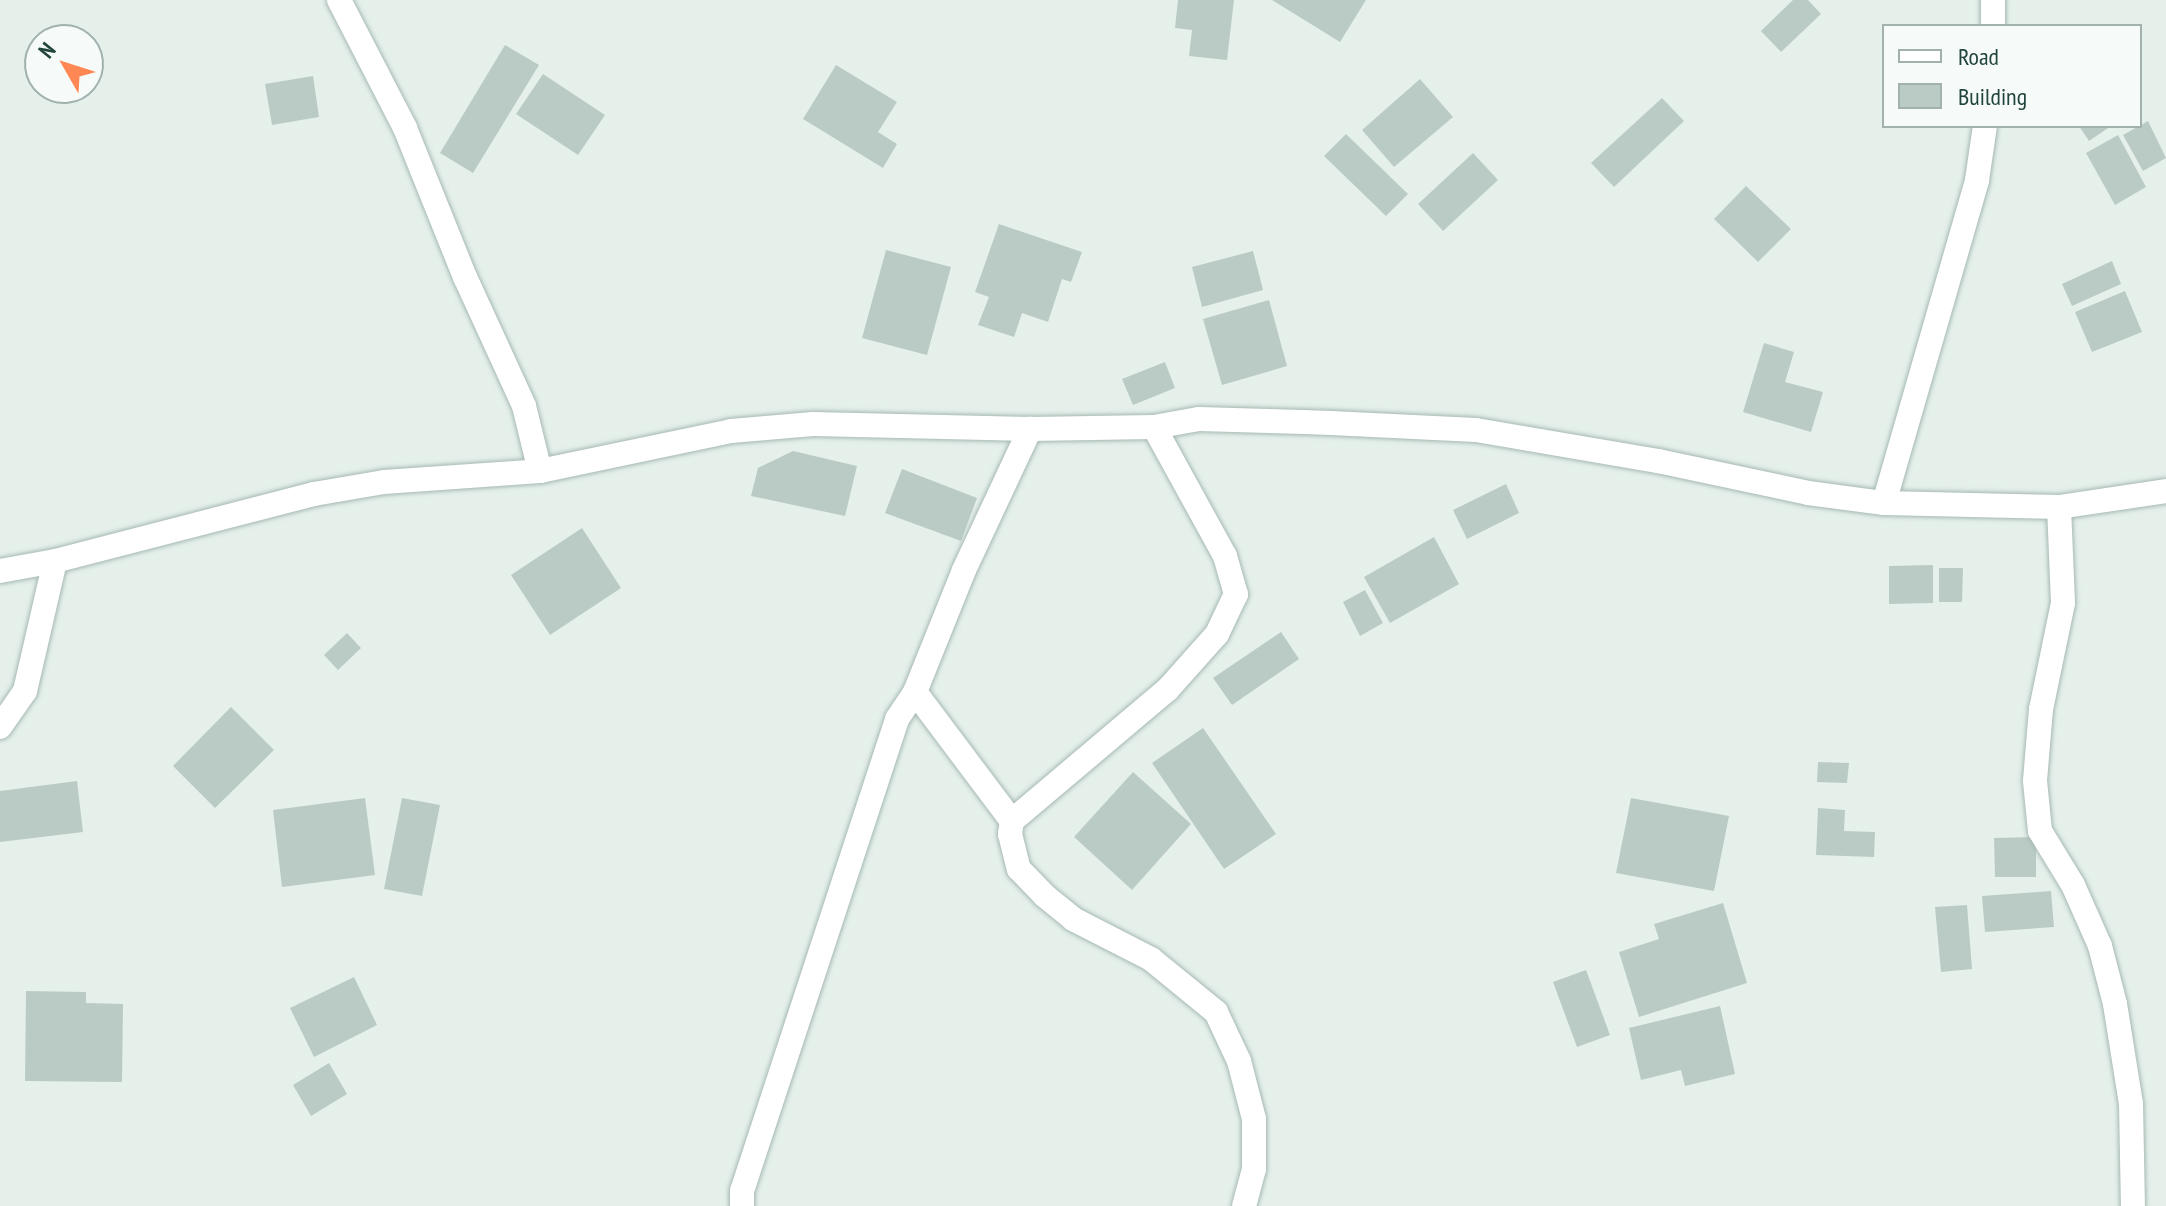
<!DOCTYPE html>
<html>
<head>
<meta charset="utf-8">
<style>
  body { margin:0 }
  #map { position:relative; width:2166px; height:1206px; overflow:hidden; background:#e5f0eb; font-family:"PT Sans Narrow",sans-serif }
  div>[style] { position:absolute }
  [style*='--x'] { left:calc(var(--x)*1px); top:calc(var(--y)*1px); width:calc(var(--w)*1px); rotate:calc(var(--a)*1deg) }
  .building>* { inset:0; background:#bacbc5 }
  .roads { filter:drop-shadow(0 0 2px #a6b9b3) drop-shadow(0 0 2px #a6b9b3) }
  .minor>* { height:24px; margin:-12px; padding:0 12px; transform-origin:12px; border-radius:12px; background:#fff }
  span { translate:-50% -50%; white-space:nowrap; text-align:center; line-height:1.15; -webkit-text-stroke:8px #f6fbf9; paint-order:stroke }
  .legend { position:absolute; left:1882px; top:24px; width:260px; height:104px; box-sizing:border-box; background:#f6fbf9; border:2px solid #a1b2ae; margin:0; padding:10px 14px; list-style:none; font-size:24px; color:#21443d }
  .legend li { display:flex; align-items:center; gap:16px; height:40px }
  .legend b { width:40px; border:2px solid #a1b2ae }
  .north { position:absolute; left:24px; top:24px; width:80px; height:80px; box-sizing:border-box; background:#f6fbf9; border:2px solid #a1b2ae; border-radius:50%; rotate:309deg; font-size:22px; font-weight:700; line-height:32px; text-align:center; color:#21443d }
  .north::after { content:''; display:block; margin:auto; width:28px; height:36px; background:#ff8754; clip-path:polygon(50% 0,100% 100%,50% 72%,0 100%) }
</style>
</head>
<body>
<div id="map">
  <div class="building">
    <div style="clip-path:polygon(1178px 0,1234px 0,1227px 60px,1189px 56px,1192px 30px,1175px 28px)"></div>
    <div style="clip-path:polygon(1272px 0,1366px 0,1340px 42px)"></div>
    <div style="clip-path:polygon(1793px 0,1808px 0,1821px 14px,1781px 52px,1761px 31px)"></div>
    <div style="clip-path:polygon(505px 45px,539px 65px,473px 173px,440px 153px)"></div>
    <div style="clip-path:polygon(836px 65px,897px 102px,878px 132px,897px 144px,883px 168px,803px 119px)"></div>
    <div style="clip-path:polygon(543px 74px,605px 115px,578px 155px,516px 114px)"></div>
    <div style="clip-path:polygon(313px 76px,319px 117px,272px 125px,265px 84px)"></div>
    <div style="clip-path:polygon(1420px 79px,1453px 117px,1394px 167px,1362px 130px)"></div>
    <div style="clip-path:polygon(1662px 98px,1684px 121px,1614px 187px,1591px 163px)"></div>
    <div style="clip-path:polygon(2148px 121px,2166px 158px,2143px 171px,2123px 135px)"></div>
    <div style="clip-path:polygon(2079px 126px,2111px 126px,2089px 141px)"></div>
    <div style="clip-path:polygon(1346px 134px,1408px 194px,1386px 216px,1324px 156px)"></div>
    <div style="clip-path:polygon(2118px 135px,2146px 187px,2115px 205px,2086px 153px)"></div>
    <div style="clip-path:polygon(1473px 153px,1498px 180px,1443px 231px,1418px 204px)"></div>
    <div style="clip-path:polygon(1746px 186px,1791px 229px,1758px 262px,1714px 219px)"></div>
    <div style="clip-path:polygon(999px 224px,1082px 252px,1071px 282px,1062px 279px,1048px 322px,1022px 313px,1014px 337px,978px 325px,989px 297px,975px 292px)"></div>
    <div style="clip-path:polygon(886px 250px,951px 267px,927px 355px,862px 338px)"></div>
    <div style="clip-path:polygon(1253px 251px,1263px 290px,1202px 307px,1192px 267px)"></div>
    <div style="clip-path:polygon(2112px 261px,2121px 284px,2072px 306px,2062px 284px)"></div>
    <div style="clip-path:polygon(2125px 291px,2142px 332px,2092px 352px,2075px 312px)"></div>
    <div style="clip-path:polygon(1269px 300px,1287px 366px,1222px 385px,1203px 319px)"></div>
    <div style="clip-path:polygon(1764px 343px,1794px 352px,1785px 382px,1823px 392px,1811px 432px,1743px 412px)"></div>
    <div style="clip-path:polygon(1165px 362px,1175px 388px,1133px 405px,1122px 379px)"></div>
    <div style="clip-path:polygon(793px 451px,857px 466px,845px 516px,751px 496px,758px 468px)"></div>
    <div style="clip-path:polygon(902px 469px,977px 498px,961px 541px,885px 513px)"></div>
    <div style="clip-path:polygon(1506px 484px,1519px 513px,1467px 539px,1453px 510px)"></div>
    <div style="clip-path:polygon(582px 528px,621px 588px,550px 635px,511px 575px)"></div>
    <div style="clip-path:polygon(1434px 537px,1459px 584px,1390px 623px,1364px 577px)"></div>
    <div style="clip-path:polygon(1933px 565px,1933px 603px,1889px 604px,1889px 566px)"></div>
    <div style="clip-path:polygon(1939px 568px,1963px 568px,1962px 602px,1939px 602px)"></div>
    <div style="clip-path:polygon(1365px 590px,1383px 623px,1360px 636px,1343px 602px)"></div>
    <div style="clip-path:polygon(1281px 632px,1299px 659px,1232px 705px,1213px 678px)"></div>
    <div style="clip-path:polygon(347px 633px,361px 648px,338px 670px,324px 655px)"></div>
    <div style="clip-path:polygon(231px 707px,274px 750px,215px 808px,173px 766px)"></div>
    <div style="clip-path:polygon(1203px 728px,1276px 834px,1224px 869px,1152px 763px)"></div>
    <div style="clip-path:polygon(1818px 762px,1849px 763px,1847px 783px,1817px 782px)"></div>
    <div style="clip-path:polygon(1133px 772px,1191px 824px,1132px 890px,1074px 837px)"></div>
    <div style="clip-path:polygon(77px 781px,83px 832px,0 842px,0 791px)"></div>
    <div style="clip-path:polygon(365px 798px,375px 875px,282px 887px,273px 810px)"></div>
    <div style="clip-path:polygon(402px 798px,440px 805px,422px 896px,384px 889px)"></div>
    <div style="clip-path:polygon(1631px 798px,1729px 816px,1714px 891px,1616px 873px)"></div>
    <div style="clip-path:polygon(1818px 808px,1845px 810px,1844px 831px,1875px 832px,1874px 857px,1816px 855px)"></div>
    <div style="clip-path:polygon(2036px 837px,2036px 877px,1995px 877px,1994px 838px)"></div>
    <div style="clip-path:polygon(2051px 891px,2054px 927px,1985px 932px,1982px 896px)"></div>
    <div style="clip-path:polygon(1723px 903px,1747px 983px,1639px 1017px,1619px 952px,1659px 939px,1654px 924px)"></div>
    <div style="clip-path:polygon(1967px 905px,1972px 969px,1941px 972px,1935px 907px)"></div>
    <div style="clip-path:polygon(1586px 970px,1610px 1035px,1577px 1047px,1553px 982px)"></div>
    <div style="clip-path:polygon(354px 977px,377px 1025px,314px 1057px,290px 1008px)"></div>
    <div style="clip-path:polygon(26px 991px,86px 992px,86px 1003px,123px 1004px,122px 1082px,25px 1081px)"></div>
    <div style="clip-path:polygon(1720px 1006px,1735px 1074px,1685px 1086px,1681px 1070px,1641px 1080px,1629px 1028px)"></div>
    <div style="clip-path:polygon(329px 1063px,347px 1094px,311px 1116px,293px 1085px)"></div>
  </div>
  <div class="roads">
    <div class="minor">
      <div style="--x:339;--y:0;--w:144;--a:62.7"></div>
      <div style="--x:405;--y:128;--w:161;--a:68.1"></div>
      <div style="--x:465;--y:277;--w:142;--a:65.4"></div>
      <div style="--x:524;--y:406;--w:67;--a:76.2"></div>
      <div style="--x:1993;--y:0;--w:26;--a:90"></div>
      <div style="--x:1154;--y:427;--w:147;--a:61.2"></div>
      <div style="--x:1225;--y:556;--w:40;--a:74"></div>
      <div style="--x:1236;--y:594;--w:44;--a:115.4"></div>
      <div style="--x:1217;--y:634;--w:74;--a:131.7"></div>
      <div style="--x:1168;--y:689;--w:204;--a:139.8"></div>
      <div style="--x:1012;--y:821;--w:13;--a:99"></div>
      <div style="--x:1010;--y:834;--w:36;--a:76"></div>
      <div style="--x:1019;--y:869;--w:37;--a:46"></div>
      <div style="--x:1045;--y:896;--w:36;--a:39"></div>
      <div style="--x:1073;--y:919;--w:88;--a:27.1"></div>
      <div style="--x:1151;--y:959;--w:84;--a:39.2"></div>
      <div style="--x:1216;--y:1012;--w:54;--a:64.9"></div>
      <div style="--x:1239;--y:1061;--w:60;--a:75.5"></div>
      <div style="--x:1254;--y:1119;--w:50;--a:90"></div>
      <div style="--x:1254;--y:1169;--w:38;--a:105"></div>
      <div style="--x:1884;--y:503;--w:336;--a:-73.9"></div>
      <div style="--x:1977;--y:180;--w:55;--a:-81.6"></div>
      <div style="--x:2059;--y:507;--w:96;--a:87.6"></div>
      <div style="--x:2063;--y:603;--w:108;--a:101.7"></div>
      <div style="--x:2041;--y:709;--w:72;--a:94.8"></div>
      <div style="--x:2035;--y:781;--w:50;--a:84.3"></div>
      <div style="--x:2040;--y:831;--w:63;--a:58.6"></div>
      <div style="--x:2073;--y:885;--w:67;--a:66.1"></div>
      <div style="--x:2100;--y:946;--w:60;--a:75.5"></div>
      <div style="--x:2115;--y:1004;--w:101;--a:80.9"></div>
      <div style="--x:2131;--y:1104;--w:102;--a:88.9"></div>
      <div style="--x:0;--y:571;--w:56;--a:-10.3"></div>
      <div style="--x:55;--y:561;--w:268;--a:-14.5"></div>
      <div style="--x:314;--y:494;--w:71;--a:-9.7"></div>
      <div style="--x:384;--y:482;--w:156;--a:-4"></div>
      <div style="--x:540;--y:471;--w:195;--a:-11.8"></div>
      <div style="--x:731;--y:431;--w:82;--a:-4.9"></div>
      <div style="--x:813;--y:424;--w:217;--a:1.3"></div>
      <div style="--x:1030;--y:429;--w:124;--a:-0.9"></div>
      <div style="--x:1154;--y:427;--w:46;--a:-10.1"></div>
      <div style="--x:1199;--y:419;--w:132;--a:1.7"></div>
      <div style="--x:1331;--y:423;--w:145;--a:2.8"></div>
      <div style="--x:1476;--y:430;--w:185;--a:9.7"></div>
      <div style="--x:1658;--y:461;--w:153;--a:12"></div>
      <div style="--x:1808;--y:493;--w:77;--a:7.5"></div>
      <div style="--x:1884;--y:503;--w:175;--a:1.3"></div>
      <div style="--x:2059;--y:507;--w:108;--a:-8.5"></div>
      <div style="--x:915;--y:692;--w:161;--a:53.1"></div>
      <div style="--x:0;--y:727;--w:44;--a:-55.2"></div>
      <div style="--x:25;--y:691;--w:133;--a:-77"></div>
      <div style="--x:742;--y:1206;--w:15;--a:-90"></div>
      <div style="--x:742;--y:1191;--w:497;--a:-71.8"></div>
      <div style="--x:897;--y:719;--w:32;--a:-56"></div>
      <div style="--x:915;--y:692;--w:131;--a:-68.1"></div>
      <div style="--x:964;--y:570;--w:156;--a:-64.9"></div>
    </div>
  </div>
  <ul class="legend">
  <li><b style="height:10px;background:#fff"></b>Road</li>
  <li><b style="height:22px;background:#bacbc5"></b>Building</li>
  </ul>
  <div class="north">N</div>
</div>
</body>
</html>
